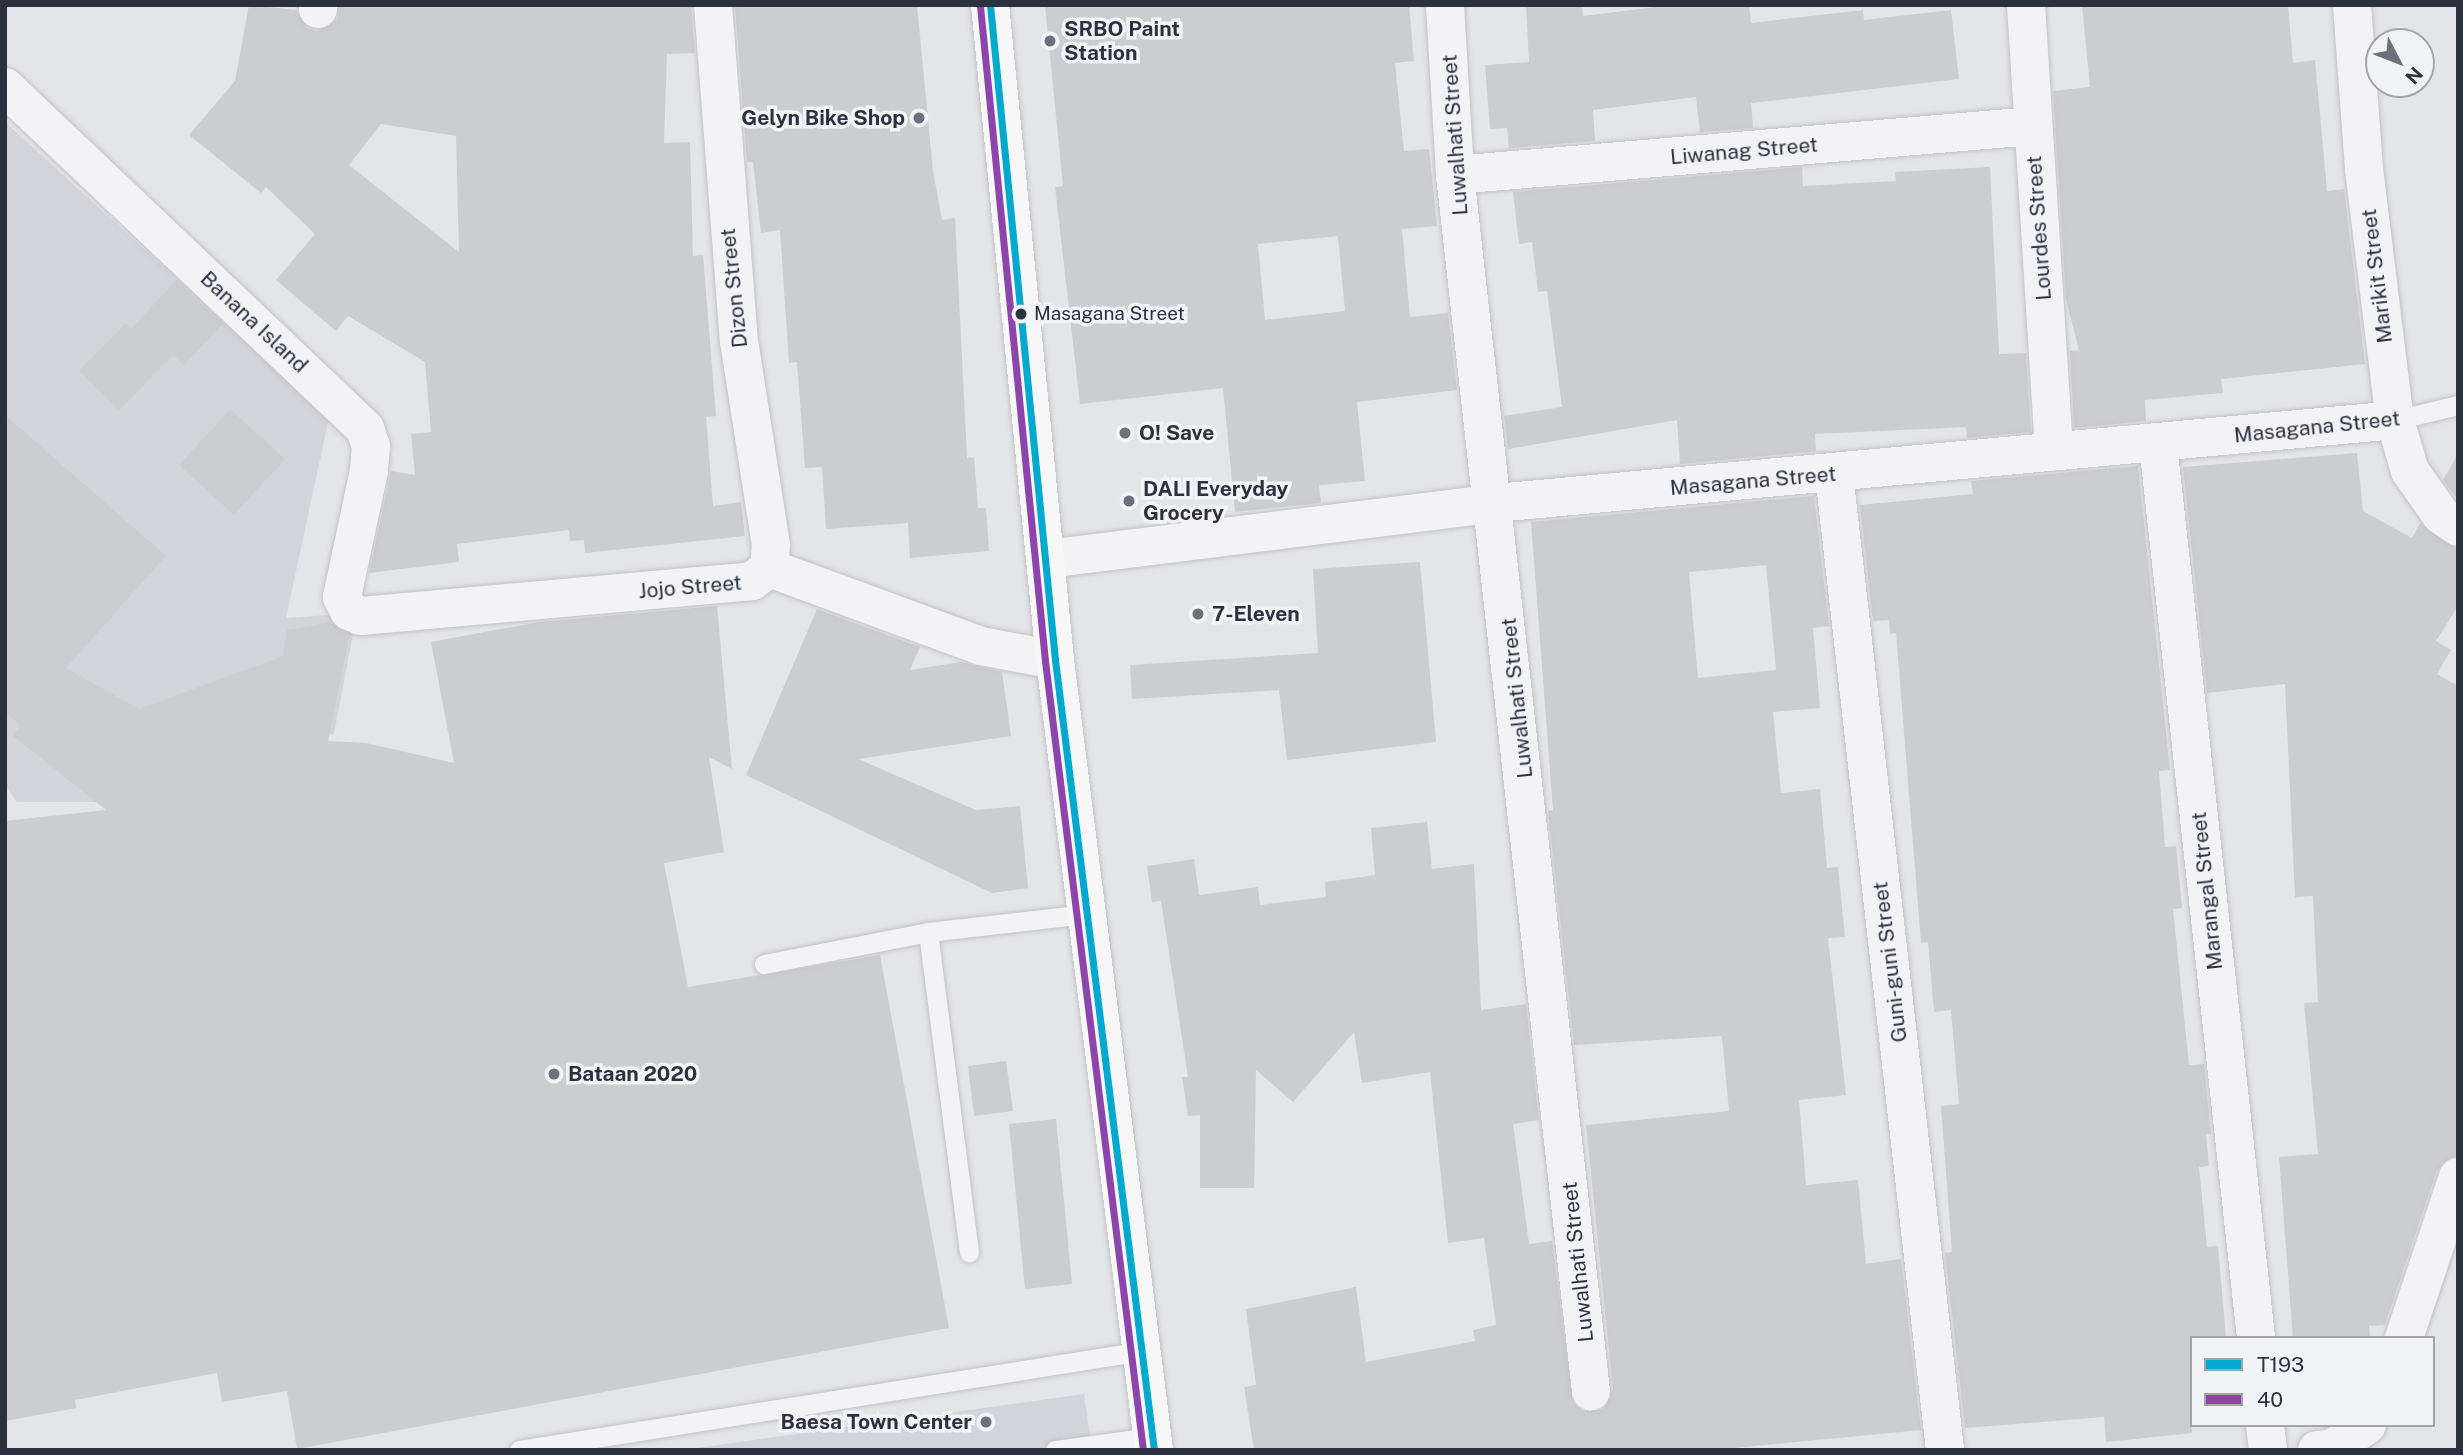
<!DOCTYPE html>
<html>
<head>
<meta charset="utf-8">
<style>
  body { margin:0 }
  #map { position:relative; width:2463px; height:1455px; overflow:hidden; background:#e4e5e8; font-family:"Public Sans",sans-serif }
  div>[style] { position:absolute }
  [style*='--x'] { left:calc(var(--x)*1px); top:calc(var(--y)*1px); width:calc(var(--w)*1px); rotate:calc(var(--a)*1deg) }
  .built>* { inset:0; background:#d3d4db }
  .building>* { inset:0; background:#cccdd0 }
  .roads { filter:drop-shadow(0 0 2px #c2c3c6) drop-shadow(0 0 2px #c2c3c6) }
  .service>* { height:19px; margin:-9.5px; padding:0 9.5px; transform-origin:9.5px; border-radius:9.5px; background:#f3f3f5 }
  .minor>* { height:38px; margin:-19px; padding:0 19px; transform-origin:19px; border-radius:19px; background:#f3f3f5 }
  .primary>* { height:38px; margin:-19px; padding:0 19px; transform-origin:19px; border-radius:19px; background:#f7f7f7 }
  .bus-1>* { height:7px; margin:-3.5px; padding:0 3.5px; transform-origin:3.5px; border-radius:3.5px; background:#00a9ce }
  .bus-2>* { height:7px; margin:-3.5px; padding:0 3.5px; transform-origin:3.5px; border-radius:3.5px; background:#8e44ad }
  .dots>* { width:19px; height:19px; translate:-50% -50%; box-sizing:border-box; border:4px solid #f2f3f7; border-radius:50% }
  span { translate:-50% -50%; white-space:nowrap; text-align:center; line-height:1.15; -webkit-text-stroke:7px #f2f3f7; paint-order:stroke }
  .bus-label { font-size:19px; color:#2c313f }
  .left { translate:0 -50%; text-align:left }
  .poi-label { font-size:21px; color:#2c313f; font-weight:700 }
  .right { translate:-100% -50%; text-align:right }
  .street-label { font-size:21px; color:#2c313f }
  .frame { position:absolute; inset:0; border:7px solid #2c313f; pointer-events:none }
  .legend { position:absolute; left:2190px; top:1336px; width:245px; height:91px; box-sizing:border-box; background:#f2f3f7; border:2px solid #a3a5ad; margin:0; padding:9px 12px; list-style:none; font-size:21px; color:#2c313f }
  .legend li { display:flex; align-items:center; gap:14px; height:35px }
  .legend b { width:35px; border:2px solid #a3a5ad }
  .north { position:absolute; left:2365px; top:28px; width:70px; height:70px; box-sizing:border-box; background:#f2f3f7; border:2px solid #a3a5ad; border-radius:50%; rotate:132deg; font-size:19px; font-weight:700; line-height:28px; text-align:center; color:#2c313f }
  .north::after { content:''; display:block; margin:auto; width:24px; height:32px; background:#6c707a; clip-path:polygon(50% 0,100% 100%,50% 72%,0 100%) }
</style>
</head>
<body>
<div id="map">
  <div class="built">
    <div style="clip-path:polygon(5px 122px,329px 418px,286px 618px,357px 613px,334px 734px,254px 736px,113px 802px,17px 802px,5px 785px)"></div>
    <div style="clip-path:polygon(1084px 1394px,1092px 1450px,682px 1450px)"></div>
  </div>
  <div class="building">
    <div style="clip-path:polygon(evenodd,249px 5px,296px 10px,307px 28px,317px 31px,337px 20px,340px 5px,691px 5px,695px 53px,667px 54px,664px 143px,690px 142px,693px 256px,703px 255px,716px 416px,706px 417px,713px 506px,741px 502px,745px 536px,585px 553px,584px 540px,570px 541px,569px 530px,457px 544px,459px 562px,369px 573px,391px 471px,415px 475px,411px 434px,431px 432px,425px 362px,348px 316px,336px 331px,276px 280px,315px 234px,266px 187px,261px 193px,189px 135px,235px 81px,249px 5px,381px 124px,456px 136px,459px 252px,349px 165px,381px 124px)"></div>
    <div style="clip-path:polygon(735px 5px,917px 5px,933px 171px,942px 220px,955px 218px,967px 458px,974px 457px,978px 508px,986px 508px,989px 551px,910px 558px,908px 523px,826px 529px,822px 467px,805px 468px,797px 362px,789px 363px,780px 230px,761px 233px,753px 162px,747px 162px)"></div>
    <div style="clip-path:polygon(evenodd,1045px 5px,1409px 5px,1414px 61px,1395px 63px,1404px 151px,1429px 149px,1437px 226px,1402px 229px,1410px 317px,1448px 313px,1457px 390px,1357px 402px,1365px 481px,1319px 485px,1321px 503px,1235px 512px,1223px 388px,1080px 404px,1055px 187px,1063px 186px,1045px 5px,1338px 236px,1345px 311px,1265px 320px,1258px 244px,1338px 236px)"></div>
    <div style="clip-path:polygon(1526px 5px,1582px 5px,1583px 16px,1673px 5px,1749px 5px,1751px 23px,1863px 10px,1864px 20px,1951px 10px,1959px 79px,1751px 103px,1753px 128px,1700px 132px,1696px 97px,1593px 110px,1595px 141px,1509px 148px,1507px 128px,1490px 129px,1485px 65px,1529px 62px)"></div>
    <div style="clip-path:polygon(2082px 5px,2288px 5px,2293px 63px,2315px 60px,2327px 191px,2344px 189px,2365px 364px,2221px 379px,2223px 393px,2145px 400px,2146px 421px,2074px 428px,2070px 351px,2079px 350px,2066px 300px,2053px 91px,2090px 87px)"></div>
    <div style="clip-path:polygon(1802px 167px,1803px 186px,1896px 181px,1895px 172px,1990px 167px,1999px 354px,2026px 353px,2031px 432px,1967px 438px,1966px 427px,1815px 434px,1816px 451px,1680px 464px,1677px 420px,1508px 449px,1504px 416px,1562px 407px,1547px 291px,1538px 292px,1532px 242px,1519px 244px,1513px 192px)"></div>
    <div style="clip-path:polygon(176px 280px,223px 324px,184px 365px,173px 355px,119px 410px,79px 371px,126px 323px,131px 329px)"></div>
    <div style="clip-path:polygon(230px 409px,285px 459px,234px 515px,179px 465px)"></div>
    <div style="clip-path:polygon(5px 415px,166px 556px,66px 668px,139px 709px,283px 656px,287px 630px,330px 622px,350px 635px,328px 741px,366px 743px,454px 763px,431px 642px,539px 622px,717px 606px,732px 769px,709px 757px,724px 852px,664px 863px,688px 987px,880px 955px,949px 1328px,297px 1449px,287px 1391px,222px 1402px,217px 1373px,75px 1400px,76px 1408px,5px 1421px,5px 821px,106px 810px,12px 735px,21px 726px,5px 712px)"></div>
    <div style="clip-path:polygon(2357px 453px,2363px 511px,2412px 538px,2420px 523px,2458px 549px,2458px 606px,2436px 641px,2451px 650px,2437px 674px,2458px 686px,2458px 1154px,2437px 1170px,2385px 1325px,2369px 1326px,2370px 1338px,2293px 1338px,2279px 1157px,2318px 1154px,2304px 1003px,2318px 1002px,2313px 896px,2295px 897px,2285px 684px,2207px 693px,2183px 467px)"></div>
    <div style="clip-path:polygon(2458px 454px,2458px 500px,2443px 480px)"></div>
    <div style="clip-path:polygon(2138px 466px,2170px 770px,2159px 771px,2165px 847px,2176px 846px,2182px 908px,2173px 909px,2189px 1065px,2204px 1064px,2211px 1134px,2206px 1134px,2209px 1166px,2199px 1167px,2207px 1247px,2218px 1246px,2226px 1338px,2192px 1338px,2192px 1433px,2106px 1442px,2104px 1417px,1965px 1428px,1945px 1253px,1952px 1252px,1941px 1106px,1959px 1104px,1951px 1010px,1934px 1012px,1928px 942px,1921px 943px,1896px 633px,1890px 634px,1889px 620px,1873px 621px,1860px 505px,1973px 494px,1971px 481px)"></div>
    <div style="clip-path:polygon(evenodd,1814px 496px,1829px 626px,1813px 628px,1820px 708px,1773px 712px,1781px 793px,1820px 789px,1827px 868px,1838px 867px,1845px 937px,1828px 938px,1846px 1095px,1799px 1100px,1806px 1185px,1858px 1180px,1866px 1264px,1901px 1259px,1921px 1430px,1713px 1450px,1254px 1450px,1244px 1387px,1256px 1385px,1246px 1309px,1356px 1287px,1366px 1362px,1475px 1341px,1473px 1330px,1496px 1325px,1484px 1238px,1448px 1243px,1430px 1072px,1362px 1083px,1354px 1032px,1293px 1102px,1256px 1070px,1254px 1188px,1200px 1188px,1200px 1115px,1188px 1116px,1182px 1077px,1188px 1077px,1161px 901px,1152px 902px,1147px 866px,1194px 859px,1199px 895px,1258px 887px,1260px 905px,1326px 897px,1325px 882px,1375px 875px,1371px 828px,1427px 822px,1432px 869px,1474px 864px,1481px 1010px,1526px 1004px,1539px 1120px,1513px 1124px,1529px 1244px,1552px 1241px,1573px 1403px,1583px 1411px,1603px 1409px,1613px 1389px,1586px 1125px,1729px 1111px,1722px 1036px,1574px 1045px,1548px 811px,1553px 810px,1531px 522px,1814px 496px,1766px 565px,1776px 670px,1698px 678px,1689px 572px,1766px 565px)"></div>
    <div style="clip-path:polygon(1420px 562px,1436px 742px,1287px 760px,1279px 690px,1132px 699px,1130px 665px,1318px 653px,1313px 569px)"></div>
    <div style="clip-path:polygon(817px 609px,920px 647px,910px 670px,961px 662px,1002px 672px,1011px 736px,858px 759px,976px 810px,1020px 806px,1028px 888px,992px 893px,746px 775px)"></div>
    <div style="clip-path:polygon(1006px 1061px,1013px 1111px,974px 1116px,968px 1066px)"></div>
    <div style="clip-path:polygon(1056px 1119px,1072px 1284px,1025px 1289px,1009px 1124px)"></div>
  </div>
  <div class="roads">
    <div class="service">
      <div style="--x:2395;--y:420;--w:65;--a:-13.4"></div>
      <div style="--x:928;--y:932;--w:323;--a:82.7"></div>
      <div style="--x:764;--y:964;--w:167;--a:-11"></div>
      <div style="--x:928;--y:932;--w:158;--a:-6.5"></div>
      <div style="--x:519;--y:1450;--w:632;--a:-9.02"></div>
      <div style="--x:1055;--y:1450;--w:98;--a:-7.6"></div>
    </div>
    <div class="minor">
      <div style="--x:713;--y:5;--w:337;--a:85.6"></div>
      <div style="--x:739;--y:341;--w:206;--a:81.1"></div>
      <div style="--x:771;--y:545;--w:23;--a:95"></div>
      <div style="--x:1445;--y:5;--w:170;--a:86.6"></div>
      <div style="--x:1455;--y:175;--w:1224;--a:83.62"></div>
      <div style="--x:2026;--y:5;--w:447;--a:86.4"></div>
      <div style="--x:2352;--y:5;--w:164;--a:85.8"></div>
      <div style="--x:2364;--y:169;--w:253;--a:83"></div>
      <div style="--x:2395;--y:420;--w:53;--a:73.6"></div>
      <div style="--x:2410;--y:471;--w:54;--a:54.8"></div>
      <div style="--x:2441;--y:515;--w:21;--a:35"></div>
      <div style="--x:318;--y:9;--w:4;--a:-90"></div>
      <div style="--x:5;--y:87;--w:497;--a:43.5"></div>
      <div style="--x:365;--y:429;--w:18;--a:71"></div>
      <div style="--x:371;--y:446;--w:25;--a:95"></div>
      <div style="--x:369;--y:471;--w:129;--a:102.1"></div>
      <div style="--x:342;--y:597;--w:16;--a:63"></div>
      <div style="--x:349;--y:611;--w:13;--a:23"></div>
      <div style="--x:361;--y:616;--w:393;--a:-5.1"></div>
      <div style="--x:752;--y:581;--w:21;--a:-37"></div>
      <div style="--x:769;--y:568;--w:226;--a:20.2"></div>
      <div style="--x:981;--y:646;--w:75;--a:10.7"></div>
      <div style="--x:1455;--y:175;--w:580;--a:-4.85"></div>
      <div style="--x:2158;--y:444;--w:899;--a:83.74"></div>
      <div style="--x:1834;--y:474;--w:982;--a:83.51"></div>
      <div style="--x:1047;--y:559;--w:452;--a:-7.1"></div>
      <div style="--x:1496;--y:503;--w:903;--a:-5.27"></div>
      <div style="--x:2404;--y:1338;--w:170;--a:-71.5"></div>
      <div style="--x:2265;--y:1425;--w:25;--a:83"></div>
      <div style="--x:2317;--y:1450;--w:16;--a:-7"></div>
      <div style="--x:2333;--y:1448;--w:41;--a:-34.1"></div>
    </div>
    <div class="primary">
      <div style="--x:990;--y:5;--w:658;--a:84.33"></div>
      <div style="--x:1055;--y:660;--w:796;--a:82.86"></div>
    </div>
  </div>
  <div class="bus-1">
    <div style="--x:990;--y:5;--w:658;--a:84.33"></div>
    <div style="--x:1055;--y:660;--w:796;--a:82.86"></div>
  </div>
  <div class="bus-2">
    <div style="--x:980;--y:6;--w:658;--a:84.33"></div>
    <div style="--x:1045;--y:661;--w:795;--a:82.92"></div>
  </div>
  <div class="dots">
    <div style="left:1050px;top:41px;background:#6c707a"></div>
    <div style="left:919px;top:118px;background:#6c707a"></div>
    <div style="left:1021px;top:314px;background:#2c313f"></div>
    <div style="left:1125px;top:433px;background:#6c707a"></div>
    <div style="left:1129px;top:501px;background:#6c707a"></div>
    <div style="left:1198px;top:614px;background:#6c707a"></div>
    <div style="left:554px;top:1074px;background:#6c707a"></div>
    <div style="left:986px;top:1422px;background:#6c707a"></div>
  </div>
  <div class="bus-label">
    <span class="left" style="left:1034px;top:314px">Masagana Street</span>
  </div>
  <div class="poi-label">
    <span class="left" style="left:1064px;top:41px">SRBO Paint<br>Station</span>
    <span class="right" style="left:905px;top:118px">Gelyn Bike Shop</span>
    <span class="left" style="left:1139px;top:433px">O! Save</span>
    <span class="left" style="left:1143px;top:501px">DALI Everyday<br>Grocery</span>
    <span class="left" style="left:1212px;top:614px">7-Eleven</span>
    <span class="left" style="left:568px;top:1074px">Bataan 2020</span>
    <span class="right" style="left:972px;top:1422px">Baesa Town Center</span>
  </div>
  <div class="street-label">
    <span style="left:1455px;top:135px;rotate:-94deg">Luwalhati Street</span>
    <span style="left:1744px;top:151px;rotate:-5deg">Liwanag Street</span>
    <span style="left:2039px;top:228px;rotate:-94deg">Lourdes Street</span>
    <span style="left:2377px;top:276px;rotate:-97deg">Marikit Street</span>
    <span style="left:734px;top:288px;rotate:-96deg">Dizon Street</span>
    <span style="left:254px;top:322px;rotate:43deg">Banana Island</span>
    <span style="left:2317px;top:427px;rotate:-6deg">Masagana Street</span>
    <span style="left:1753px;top:481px;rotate:-5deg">Masagana Street</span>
    <span style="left:690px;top:587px;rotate:-5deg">Jojo Street</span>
    <span style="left:1517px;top:698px;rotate:-96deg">Luwalhati Street</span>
    <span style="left:2207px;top:891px;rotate:-96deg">Marangal Street</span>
    <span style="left:1890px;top:962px;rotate:-97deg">Guni-guni Street</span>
    <span style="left:1578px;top:1262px;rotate:-96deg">Luwalhati Street</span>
  </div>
  <div class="frame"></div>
  <ul class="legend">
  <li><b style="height:9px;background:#00a9ce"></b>T193</li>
  <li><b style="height:9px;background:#8e44ad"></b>40</li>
  </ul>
  <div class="north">N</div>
</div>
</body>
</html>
